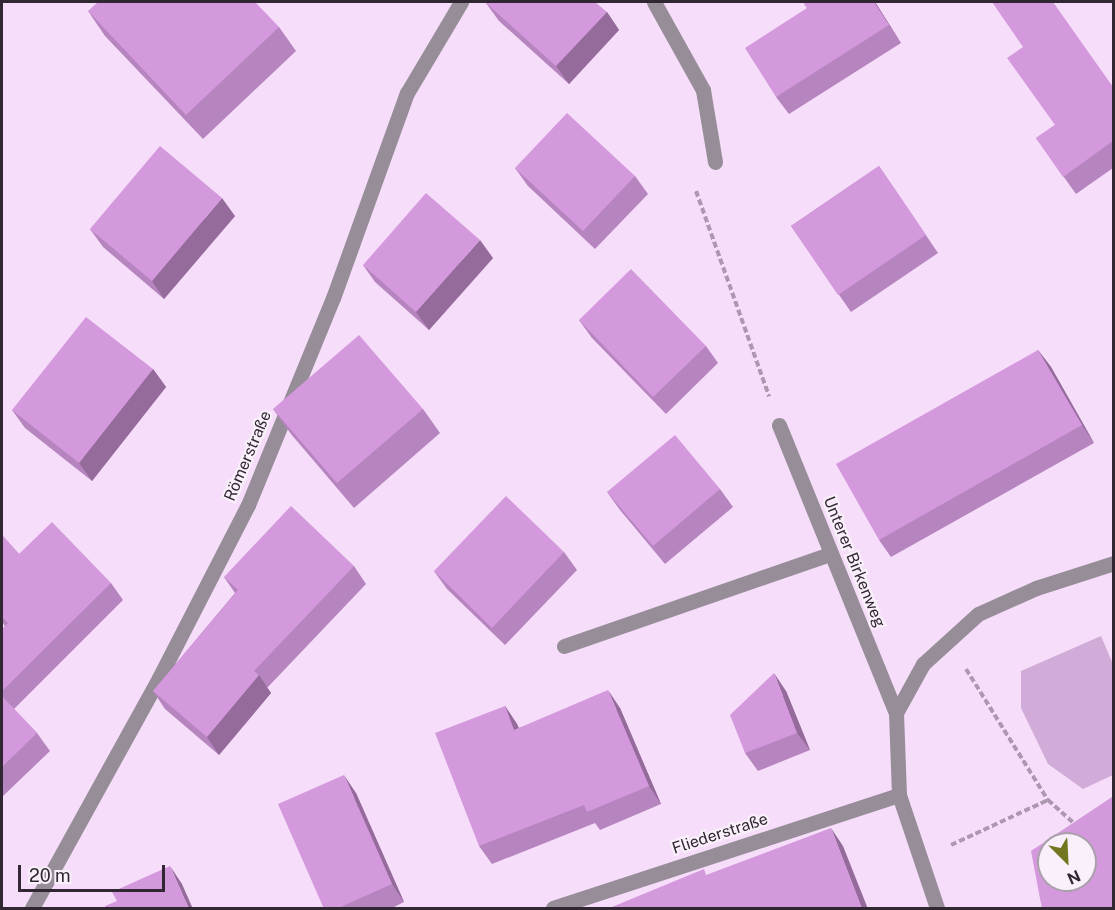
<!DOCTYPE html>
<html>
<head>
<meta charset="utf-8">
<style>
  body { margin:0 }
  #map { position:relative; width:1115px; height:910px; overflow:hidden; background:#f6ddf9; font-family:"Public Sans",sans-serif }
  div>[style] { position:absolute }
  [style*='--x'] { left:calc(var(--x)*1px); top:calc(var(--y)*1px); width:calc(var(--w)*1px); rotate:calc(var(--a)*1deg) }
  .green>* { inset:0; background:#d2acd8 }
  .path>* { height:4px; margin-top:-2px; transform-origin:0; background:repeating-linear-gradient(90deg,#ac99af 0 6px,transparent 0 9px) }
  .lane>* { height:15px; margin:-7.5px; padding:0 7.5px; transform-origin:7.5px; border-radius:7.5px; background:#978d99 }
  .street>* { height:15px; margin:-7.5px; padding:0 7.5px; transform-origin:7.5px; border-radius:7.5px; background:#978d99 }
  .wall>* { inset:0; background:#b684be }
  .shaded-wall>* { inset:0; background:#946b9b }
  .building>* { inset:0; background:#d499dd }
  span { translate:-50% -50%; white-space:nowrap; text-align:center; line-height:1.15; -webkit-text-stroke:4.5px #faf0fb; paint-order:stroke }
  .street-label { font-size:16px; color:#312732 }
  .frame { position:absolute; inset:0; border:3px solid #312732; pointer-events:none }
  .north { position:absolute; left:1037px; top:832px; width:60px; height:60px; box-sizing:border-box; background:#faf0fb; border:2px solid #aaa0ab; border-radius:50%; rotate:156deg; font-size:16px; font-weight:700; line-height:24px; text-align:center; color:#312732 }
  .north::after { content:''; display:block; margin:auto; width:21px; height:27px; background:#72761e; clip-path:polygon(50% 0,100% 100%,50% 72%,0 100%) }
  .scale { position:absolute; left:18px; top:865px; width:147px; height:27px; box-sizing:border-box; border:3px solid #312732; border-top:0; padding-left:8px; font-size:18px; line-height:21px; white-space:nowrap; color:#312732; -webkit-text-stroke:4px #faf0fb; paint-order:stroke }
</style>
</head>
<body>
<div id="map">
  <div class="green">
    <div style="clip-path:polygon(1101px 636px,1113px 664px,1113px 775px,1083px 789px,1048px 764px,1021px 708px,1021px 671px)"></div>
  </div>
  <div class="path">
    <div style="--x:696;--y:191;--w:218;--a:70.4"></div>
    <div style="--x:966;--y:669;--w:155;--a:58"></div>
    <div style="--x:1048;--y:800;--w:39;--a:42"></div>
    <div style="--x:951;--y:845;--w:107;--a:-24.9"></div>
  </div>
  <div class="lane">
    <div style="--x:564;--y:646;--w:281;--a:-19.1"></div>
  </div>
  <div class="street">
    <div style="--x:654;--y:2;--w:101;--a:60.9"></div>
    <div style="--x:703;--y:90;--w:73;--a:80.5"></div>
    <div style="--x:779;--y:425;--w:311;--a:67.9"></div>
    <div style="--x:32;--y:908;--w:263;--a:-61.1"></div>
    <div style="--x:159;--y:678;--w:195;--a:-62.8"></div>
    <div style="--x:248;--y:505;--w:224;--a:-67.7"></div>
    <div style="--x:333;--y:298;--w:218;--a:-70.2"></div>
    <div style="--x:407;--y:93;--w:106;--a:-59.3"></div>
    <div style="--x:553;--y:908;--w:364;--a:-18.1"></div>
    <div style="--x:937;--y:908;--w:119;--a:-108.6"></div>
    <div style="--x:899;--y:795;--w:82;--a:-92.1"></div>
    <div style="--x:896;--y:713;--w:56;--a:-61.1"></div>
    <div style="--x:923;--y:664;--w:74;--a:-42.3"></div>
    <div style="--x:978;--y:614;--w:64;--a:-24.1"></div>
    <div style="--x:1036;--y:588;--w:82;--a:-17.8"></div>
  </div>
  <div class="wall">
    <div style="clip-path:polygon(803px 2px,875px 2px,901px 43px,789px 114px,776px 97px,807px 8px)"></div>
    <div style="clip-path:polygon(486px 3px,607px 12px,619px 30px,569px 84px,499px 21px)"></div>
    <div style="clip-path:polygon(88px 11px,279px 27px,296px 51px,203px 139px,105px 36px)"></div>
    <div style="clip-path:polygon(1113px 87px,1113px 168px,1076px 194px,1036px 138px,1055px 125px)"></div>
    <div style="clip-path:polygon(879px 166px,938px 253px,851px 312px,791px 226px)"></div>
    <div style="clip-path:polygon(515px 168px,635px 176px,648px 194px,595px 249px,528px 186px)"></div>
    <div style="clip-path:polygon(235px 216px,164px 299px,103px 247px,90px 229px)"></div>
    <div style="clip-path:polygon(493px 258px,429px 330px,375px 282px,363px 265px)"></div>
    <div style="clip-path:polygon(579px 320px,706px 346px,718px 363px,666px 414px,592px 338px)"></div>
    <div style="clip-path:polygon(1038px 350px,1051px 367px,1094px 443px,891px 557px,879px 540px)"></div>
    <div style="clip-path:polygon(153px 369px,166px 387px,92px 481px,25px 428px,12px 410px)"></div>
    <div style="clip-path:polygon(273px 409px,423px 409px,440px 433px,354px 508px,291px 434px)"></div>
    <div style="clip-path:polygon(720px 489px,733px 507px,665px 564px,620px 510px,607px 492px)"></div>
    <div style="clip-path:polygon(2px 535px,19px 554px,111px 583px,123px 600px,14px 709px,37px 733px,50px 751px,2px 797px,2px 630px,5px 626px,2px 622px)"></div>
    <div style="clip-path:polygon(564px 552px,577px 570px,505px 645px,447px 589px,434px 571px)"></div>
    <div style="clip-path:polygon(354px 566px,366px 584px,267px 688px,271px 693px,219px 755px,165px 709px,153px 691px,235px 593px,224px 577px)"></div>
    <div style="clip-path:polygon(786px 691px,810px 750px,758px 771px,745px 753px)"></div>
    <div style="clip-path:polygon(505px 706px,517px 724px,519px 728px,620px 708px,661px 804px,600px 830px,595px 823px,492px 864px,479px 846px)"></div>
    <div style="clip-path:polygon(356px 793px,404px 902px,390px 909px,324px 909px)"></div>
  </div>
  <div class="shaded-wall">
    <div style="clip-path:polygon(874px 2px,875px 2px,901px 43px,889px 25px)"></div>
    <div style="clip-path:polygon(607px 12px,619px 30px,569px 84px,556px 66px)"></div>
    <div style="clip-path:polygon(222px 198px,235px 216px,164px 299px,152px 281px)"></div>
    <div style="clip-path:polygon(480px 240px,493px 258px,429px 330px,416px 312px)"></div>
    <div style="clip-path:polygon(1038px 350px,1051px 367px,1094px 443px,1082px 425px)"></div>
    <div style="clip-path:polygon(153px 369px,166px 387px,92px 481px,79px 463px)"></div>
    <div style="clip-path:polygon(774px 673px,786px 691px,810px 750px,797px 733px)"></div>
    <div style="clip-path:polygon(259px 675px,271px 693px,219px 755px,207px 737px)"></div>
    <div style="clip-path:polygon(608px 690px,620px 708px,661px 804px,649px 786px)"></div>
    <div style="clip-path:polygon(505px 706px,517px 724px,527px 748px,514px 730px)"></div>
    <div style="clip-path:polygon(344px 775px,356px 793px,404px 902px,392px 884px)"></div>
    <div style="clip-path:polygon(831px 828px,843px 846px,868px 909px,862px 909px)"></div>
    <div style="clip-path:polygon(170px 866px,182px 884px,193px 909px,189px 909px)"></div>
  </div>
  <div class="building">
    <div style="clip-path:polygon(98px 2px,255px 2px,279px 27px,186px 115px,88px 11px)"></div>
    <div style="clip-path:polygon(487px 2px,595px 2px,607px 12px,556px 66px,486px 3px)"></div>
    <div style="clip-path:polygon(803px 2px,874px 2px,889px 25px,776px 97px,745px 48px,807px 8px)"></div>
    <div style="clip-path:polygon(992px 2px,1053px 2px,1113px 87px,1113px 141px,1063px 177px,1036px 138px,1055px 125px,1007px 58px,1023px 47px)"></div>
    <div style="clip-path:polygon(567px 113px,635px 176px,583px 231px,515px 168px)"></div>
    <div style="clip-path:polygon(160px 146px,222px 198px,152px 281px,90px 229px)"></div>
    <div style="clip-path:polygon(879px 166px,926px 235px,838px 295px,791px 226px)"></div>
    <div style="clip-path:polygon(426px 193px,480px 240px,416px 312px,363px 265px)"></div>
    <div style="clip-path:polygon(631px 269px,706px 346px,653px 397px,579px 320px)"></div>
    <div style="clip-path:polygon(86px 317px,153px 369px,79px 463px,12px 410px)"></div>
    <div style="clip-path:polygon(359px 335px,423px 409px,337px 483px,273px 409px)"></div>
    <div style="clip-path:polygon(1038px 350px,1082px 425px,879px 540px,836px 464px)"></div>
    <div style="clip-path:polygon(675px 435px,720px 489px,653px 546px,607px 492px)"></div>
    <div style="clip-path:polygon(506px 496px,564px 552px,492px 628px,434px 571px)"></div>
    <div style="clip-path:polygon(291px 506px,354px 566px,254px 671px,259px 675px,207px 737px,153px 691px,238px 590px,224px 577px)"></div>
    <div style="clip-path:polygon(52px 522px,111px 583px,2px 691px,2px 630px,8px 623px,2px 617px,2px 535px,19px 554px)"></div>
    <div style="clip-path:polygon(774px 673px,797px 733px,745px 753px,730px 715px)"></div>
    <div style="clip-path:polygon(608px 690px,649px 786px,587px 812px,584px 805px,479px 846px,435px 733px,505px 706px,514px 730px)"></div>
    <div style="clip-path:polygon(2px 696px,37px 733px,2px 767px)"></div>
    <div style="clip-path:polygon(344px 775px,392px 884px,336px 909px,324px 909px,278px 804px)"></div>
    <div style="clip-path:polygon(evenodd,1112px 797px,1113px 797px,1113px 909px,1042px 909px,1031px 851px,1112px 797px,1049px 844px,1085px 844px,1085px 880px,1049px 880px,1049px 844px)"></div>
    <div style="clip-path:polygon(831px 828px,862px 909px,607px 909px,704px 869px,706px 875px)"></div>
    <div style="clip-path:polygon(170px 866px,189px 909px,106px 909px,105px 906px,117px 901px,112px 892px)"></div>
  </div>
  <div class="street-label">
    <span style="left:248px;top:456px;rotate:-67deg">Römerstraße</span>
    <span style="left:854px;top:562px;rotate:68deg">Unterer Birkenweg</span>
    <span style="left:720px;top:834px;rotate:-18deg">Fliederstraße</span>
  </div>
  <div class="frame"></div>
  <div class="north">N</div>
  <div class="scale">20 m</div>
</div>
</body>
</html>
